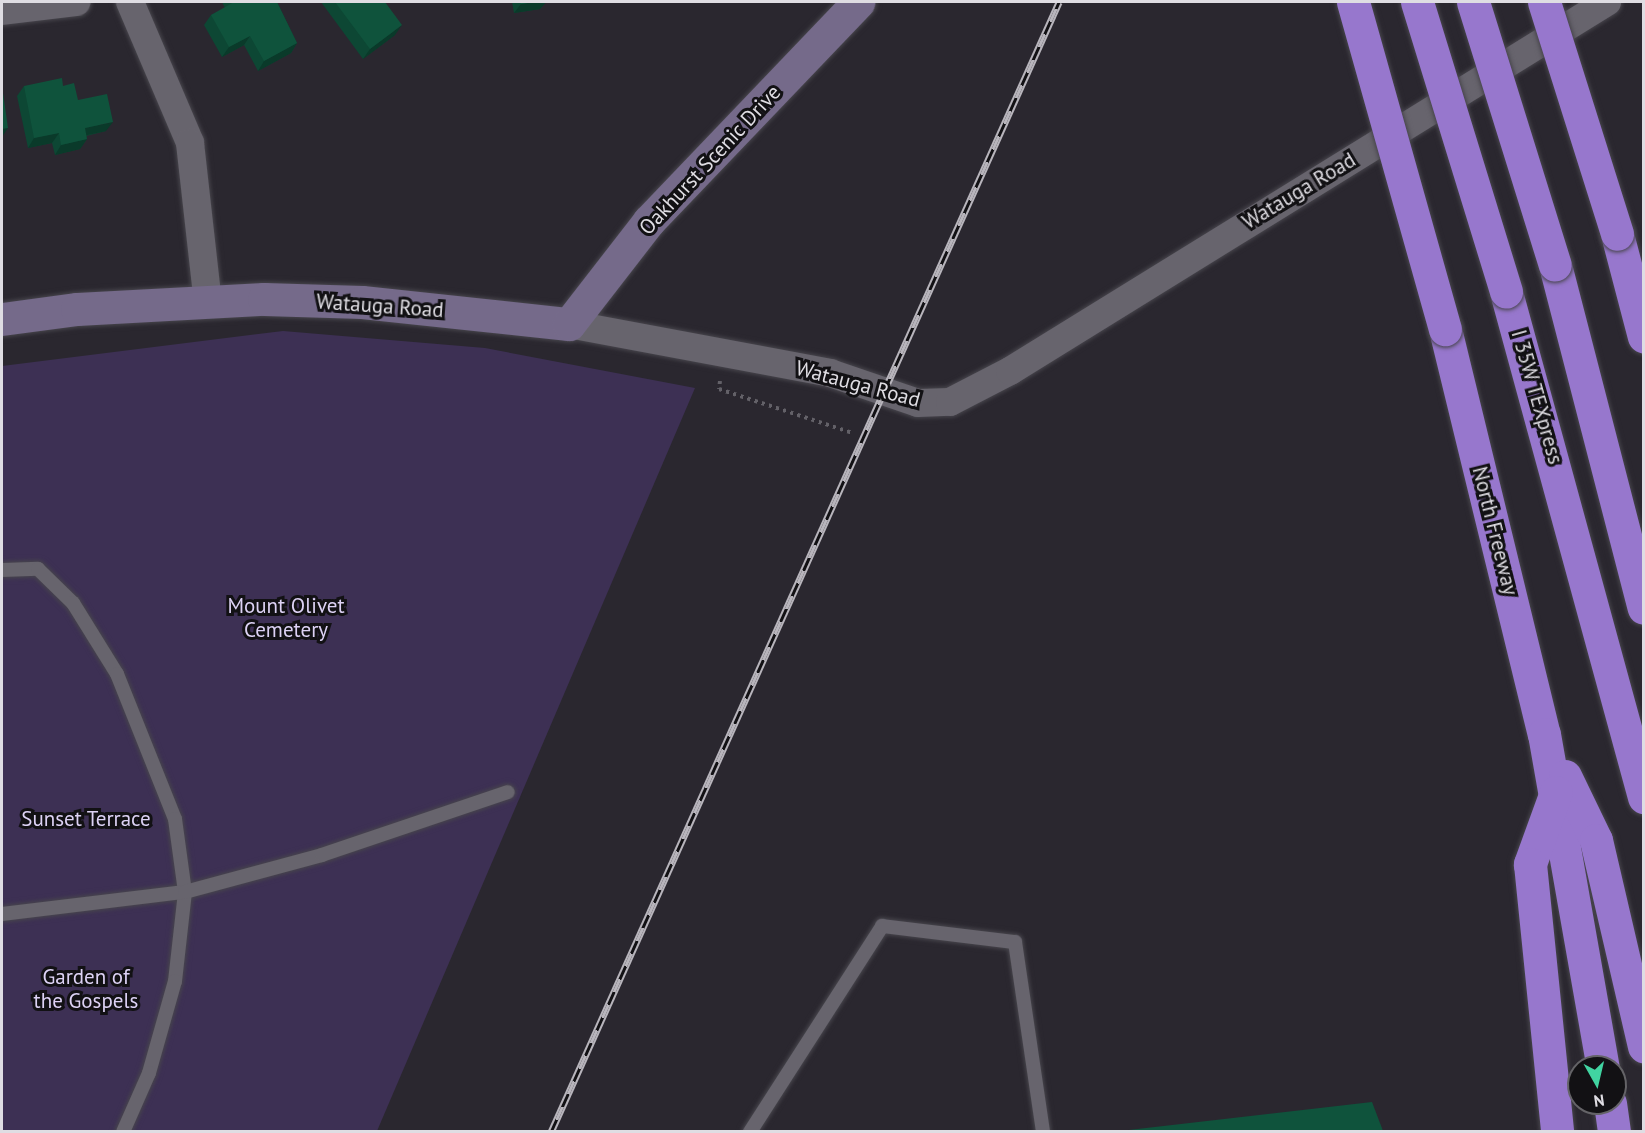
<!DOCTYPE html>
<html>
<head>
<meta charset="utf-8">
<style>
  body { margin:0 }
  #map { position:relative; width:1645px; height:1133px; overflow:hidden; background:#2a272f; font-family:"PT Sans",sans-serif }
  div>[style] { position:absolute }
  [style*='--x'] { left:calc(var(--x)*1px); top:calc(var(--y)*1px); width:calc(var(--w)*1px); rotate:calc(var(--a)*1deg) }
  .green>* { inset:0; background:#3d3054 }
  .path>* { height:4px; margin-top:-2px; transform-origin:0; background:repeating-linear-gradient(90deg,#636168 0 3px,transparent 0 7.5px) }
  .roads { filter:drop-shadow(0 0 2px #47454c) drop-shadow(0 0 2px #47454c) }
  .lane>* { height:14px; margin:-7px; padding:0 7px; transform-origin:7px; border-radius:7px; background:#67646d }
  .street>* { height:28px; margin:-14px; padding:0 14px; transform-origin:14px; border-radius:14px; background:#67646d }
  .secondary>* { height:33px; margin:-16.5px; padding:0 16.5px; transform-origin:16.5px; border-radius:16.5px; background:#756a8a }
  .highway>* { height:33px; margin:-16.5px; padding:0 16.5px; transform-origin:16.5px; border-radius:16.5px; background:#9777cd }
  .rail>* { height:7px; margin-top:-3.5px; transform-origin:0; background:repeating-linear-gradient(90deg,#121114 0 14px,#b8b5bc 0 28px); box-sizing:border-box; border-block:2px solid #b8b5bc }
  .bridges { filter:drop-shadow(0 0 2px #47454c) drop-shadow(0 0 2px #47454c) }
  .highway-bridge>* { height:33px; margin:-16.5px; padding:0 16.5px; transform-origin:16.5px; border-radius:16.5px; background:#9777cd }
  .wall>* { inset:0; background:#0d4734 }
  .shaded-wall>* { inset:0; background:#0a3a2a }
  .building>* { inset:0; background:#0f533c }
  span { translate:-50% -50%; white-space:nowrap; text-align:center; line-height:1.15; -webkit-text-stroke:6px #121114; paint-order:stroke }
  .street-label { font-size:21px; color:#dfdde3 }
  .park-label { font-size:21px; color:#ddd2f5 }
  .frame { position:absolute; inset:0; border:3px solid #dfdde3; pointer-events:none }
  .north { position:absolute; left:1567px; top:1055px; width:60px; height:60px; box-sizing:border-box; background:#121114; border:2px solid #646367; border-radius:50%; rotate:172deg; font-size:16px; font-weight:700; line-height:24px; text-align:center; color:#dfdde3 }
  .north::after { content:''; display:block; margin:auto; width:21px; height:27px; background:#41d4a1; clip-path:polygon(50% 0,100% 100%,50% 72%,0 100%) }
</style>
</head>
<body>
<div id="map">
  <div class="green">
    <div style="clip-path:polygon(283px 331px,485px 348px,695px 388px,377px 1131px,2px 1131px,2px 366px)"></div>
  </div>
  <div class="path">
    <div style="--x:720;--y:381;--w:8;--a:97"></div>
    <div style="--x:719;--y:389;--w:141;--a:18.2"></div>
  </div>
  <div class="roads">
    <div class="lane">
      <div style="--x:2;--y:570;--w:36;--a:-2"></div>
      <div style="--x:38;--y:569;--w:49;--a:44.2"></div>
      <div style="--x:73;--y:603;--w:84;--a:58.2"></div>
      <div style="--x:117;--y:674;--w:156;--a:68.2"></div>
      <div style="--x:175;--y:819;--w:74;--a:82.2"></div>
      <div style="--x:185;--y:892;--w:90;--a:96.4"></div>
      <div style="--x:175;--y:981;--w:96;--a:105.8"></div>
      <div style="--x:149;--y:1073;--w:64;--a:113.8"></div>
      <div style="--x:2;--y:914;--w:184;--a:-6.9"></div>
      <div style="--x:185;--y:892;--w:142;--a:-15.1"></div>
      <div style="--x:322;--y:855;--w:196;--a:-18.7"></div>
      <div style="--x:750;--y:1132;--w:245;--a:-57.3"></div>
      <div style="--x:882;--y:926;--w:134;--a:6.9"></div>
      <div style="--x:1015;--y:942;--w:192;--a:81.6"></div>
    </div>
    <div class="street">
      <div style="--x:130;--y:2;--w:153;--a:66.9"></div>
      <div style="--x:190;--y:143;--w:161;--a:83.6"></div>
      <div style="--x:2;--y:11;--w:75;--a:-6.9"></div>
      <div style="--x:569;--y:324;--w:266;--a:10.6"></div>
      <div style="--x:830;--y:373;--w:93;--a:18.8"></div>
      <div style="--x:918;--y:403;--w:32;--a:-2"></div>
      <div style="--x:950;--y:402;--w:68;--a:-27.3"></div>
      <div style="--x:1010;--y:371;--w:702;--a:-31.72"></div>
    </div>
    <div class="secondary">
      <div style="--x:2;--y:319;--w:76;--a:-7.6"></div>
      <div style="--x:77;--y:309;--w:187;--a:-3.1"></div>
      <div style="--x:264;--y:299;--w:98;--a:1.8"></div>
      <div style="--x:362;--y:302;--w:208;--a:6.1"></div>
      <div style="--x:569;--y:324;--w:130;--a:-52.2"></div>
      <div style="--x:649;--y:221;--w:303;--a:-46.3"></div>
    </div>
    <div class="highway">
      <div style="--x:1617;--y:234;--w:106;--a:75.3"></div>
      <div style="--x:1555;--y:265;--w:354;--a:75.5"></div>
      <div style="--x:1506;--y:292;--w:524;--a:74.72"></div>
      <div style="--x:1445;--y:329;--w:417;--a:76.3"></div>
      <div style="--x:1544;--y:734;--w:338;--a:80"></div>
      <div style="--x:1565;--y:776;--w:71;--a:64.2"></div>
      <div style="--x:1596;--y:840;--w:212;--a:76.9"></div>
      <div style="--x:1556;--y:792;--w:77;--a:109.9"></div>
      <div style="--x:1530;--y:864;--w:269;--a:84.2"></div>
      <div style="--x:1610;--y:1103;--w:29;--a:82"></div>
    </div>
  </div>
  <div class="rail">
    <div style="--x:551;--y:1132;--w:1239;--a:-65.79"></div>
  </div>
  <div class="bridges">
    <div class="highway-bridge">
      <div style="--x:1353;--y:2;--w:340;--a:74.3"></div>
      <div style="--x:1417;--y:2;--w:303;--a:72.9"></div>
      <div style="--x:1473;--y:2;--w:275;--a:72.7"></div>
      <div style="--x:1544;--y:2;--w:243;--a:72.5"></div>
    </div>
  </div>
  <div class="wall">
    <div style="clip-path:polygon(222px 2px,277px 2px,297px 43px,291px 53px,258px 71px,244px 45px,222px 57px,204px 25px,211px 15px,225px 8px)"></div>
    <div style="clip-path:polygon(321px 2px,385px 2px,395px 35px,363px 59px)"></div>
    <div style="clip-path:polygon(512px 2px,546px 2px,540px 9px,514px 13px)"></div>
    <div style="clip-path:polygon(24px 86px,78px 100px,106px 131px,86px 136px,87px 139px,80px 149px,55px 155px,52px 143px,28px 148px,17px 96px)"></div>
  </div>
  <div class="shaded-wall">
    <div style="clip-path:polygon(535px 2px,546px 2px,540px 9px,514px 13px,521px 4px)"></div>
    <div style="clip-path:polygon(402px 25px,395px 35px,363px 59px,370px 49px)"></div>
    <div style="clip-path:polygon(250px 36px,244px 45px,222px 57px,229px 47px)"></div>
    <div style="clip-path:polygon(297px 43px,291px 53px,258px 71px,264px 61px)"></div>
    <div style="clip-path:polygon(113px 122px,106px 131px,78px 137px,85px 128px)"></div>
    <div style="clip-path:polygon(8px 128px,2px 137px,2px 129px)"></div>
    <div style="clip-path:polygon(59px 133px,52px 143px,28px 148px,34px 138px)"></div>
    <div style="clip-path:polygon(87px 139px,80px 149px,55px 155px,61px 145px)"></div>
  </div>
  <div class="building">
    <div style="clip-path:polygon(234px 2px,277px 2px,297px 43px,264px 61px,250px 36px,229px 47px,211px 15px)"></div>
    <div style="clip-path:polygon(335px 2px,385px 2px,402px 25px,370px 49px)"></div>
    <div style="clip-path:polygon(520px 2px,535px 2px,521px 4px)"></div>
    <div style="clip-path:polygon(62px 78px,63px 86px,74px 83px,78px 100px,107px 94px,113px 122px,85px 128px,87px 139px,61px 145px,59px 133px,34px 138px,24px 86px)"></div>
    <div style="clip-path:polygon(2px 86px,8px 128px,2px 129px)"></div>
    <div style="clip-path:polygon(1372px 1102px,1383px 1131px,1120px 1131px)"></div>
  </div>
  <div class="street-label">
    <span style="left:710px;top:160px;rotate:-47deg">Oakhurst Scenic Drive</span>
    <span style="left:1299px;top:191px;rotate:-31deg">Watauga Road</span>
    <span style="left:380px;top:306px;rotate:4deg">Watauga Road</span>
    <span style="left:858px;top:384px;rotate:15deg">Watauga Road</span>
    <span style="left:1537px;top:397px;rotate:74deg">I 35W TEXpress</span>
    <span style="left:1495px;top:531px;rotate:76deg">North Freeway</span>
  </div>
  <div class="park-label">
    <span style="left:286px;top:618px">Mount Olivet<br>Cemetery</span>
    <span style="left:86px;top:819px">Sunset Terrace</span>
    <span style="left:86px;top:989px">Garden of<br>the Gospels</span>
  </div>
  <div class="frame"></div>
  <div class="north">N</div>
</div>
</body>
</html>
